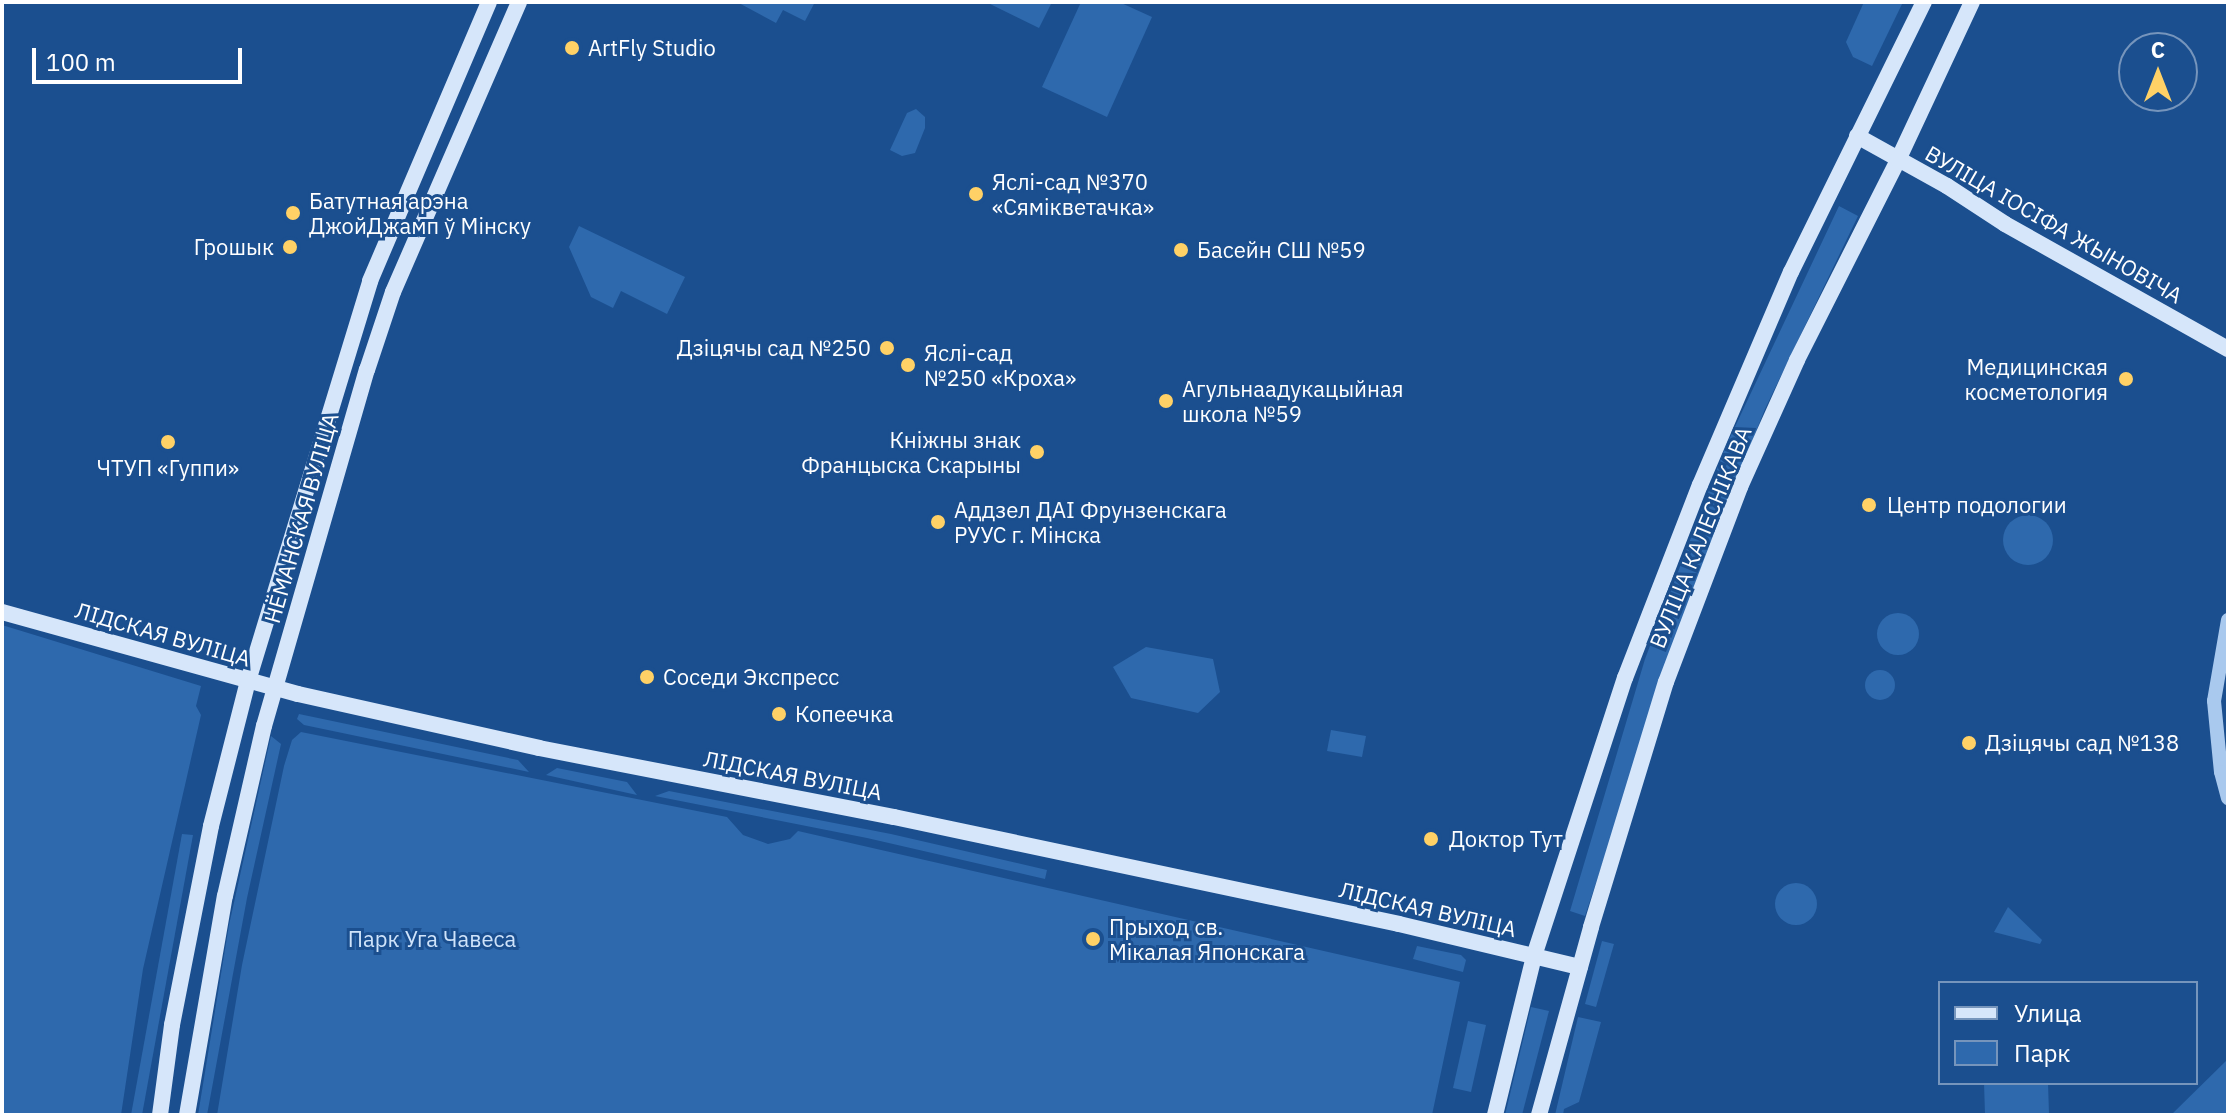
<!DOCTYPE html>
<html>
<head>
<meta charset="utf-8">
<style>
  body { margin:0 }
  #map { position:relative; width:2230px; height:1117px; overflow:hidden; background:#1b4f8f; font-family:"IBM Plex Sans",sans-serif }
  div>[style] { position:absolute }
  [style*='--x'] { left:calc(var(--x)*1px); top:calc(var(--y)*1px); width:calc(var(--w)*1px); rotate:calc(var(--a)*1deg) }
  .green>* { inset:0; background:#2e69ad }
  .round { border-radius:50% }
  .tertiary>* { height:14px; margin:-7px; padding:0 7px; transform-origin:7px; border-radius:7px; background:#a9c9ee }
  .secondary>* { height:16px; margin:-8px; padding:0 8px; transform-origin:8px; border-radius:8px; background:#d6e6fa }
  .dots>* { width:22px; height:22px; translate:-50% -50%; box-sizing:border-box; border:4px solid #1b4f8f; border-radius:50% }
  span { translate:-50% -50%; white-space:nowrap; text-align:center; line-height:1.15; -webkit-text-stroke:6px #1b4f8f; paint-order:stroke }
  .poi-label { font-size:22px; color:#fff }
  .left { translate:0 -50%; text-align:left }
  .right { translate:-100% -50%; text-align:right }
  .street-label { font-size:22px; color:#fff }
  .park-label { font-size:22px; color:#cfe3fa }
  .frame { position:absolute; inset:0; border:4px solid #fff; pointer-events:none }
  .legend { position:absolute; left:1938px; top:981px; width:260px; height:104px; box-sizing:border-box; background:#1b4f8f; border:2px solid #7695bc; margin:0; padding:10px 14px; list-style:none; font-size:24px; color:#fff }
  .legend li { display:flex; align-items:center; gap:16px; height:40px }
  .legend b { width:40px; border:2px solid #7695bc }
  .north { position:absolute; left:2118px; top:32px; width:80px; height:80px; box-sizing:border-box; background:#1b4f8f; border:2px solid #7695bc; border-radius:50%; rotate:0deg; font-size:22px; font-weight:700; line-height:32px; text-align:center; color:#fff }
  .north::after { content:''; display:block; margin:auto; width:28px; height:36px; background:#ffd166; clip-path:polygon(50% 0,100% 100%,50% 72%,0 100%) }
  .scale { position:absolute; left:32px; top:48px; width:210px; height:36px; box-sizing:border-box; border:4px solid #fff; border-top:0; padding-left:10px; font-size:24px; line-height:28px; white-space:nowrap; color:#fff; -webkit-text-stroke:6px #1b4f8f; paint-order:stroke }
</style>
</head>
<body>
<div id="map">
  <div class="green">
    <div style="clip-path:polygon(737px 2px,815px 2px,805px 21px,783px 10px,776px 23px)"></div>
    <div style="clip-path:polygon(986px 2px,1052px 2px,1039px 28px)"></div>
    <div style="clip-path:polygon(1081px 2px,1119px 2px,1152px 17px,1107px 117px,1042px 87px)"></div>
    <div style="clip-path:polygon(1864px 2px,1903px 2px,1872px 66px,1853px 57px,1846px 42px)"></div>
    <div style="clip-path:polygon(916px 109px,925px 117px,925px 128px,915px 153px,902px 156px,890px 150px,907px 113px)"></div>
    <div style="clip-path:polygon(1839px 206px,1858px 216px,1765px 409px,1695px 584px,1585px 916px,1570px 911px,1645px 659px,1725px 448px)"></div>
    <div style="clip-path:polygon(579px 226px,685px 277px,667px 314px,621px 291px,613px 308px,591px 297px,569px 247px)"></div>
    <div class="round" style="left:2003px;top:515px;width:50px;height:50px"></div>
    <div class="round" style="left:1877px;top:613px;width:42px;height:42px"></div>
    <div style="clip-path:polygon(2px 625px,201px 686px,196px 706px,201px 715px,143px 969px,121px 1115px,2px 1115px)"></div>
    <div style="clip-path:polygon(1146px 647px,1213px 659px,1220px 692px,1198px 713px,1131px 698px,1113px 667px)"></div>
    <div class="round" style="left:1865px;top:670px;width:30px;height:30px"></div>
    <div style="clip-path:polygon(299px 714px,518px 760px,529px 772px,304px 725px,297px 719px)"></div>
    <div style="clip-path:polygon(1331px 730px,1366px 736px,1362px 757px,1327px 751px)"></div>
    <div style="clip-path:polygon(301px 732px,727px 817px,743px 835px,768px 844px,790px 839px,798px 831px,1460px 982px,1432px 1115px,217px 1115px,242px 965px,284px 766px,292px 740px)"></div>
    <div style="clip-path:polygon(271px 736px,281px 744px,247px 898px,207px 1115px,198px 1115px,229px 925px)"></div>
    <div style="clip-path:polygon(557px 768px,627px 782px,637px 795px,546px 775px)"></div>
    <div style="clip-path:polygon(669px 791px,891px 834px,1047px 870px,1045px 879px,867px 838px,655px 796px)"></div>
    <div style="clip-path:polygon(182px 834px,193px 835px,142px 1115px,131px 1115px)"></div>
    <div class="round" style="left:1775px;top:883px;width:42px;height:42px"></div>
    <div style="clip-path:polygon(2008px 907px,2042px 940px,2040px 944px,1994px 932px)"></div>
    <div style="clip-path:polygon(1602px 941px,1614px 944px,1596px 1007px,1585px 1004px)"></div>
    <div style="clip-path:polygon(1417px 946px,1461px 955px,1466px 960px,1463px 972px,1413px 959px)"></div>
    <div style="clip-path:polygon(1531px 1007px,1549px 1011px,1522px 1115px,1505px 1115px)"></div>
    <div style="clip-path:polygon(1578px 1017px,1601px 1022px,1579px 1102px,1564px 1109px,1563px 1115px,1555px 1115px)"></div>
    <div style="clip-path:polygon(1468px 1021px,1486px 1025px,1471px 1092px,1453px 1088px)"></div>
    <div style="clip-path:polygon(2228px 1059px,2228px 1115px,2171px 1115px)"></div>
    <div style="clip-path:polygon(1984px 1083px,2048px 1083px,2049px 1115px,1985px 1115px)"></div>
  </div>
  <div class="tertiary">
    <div style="--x:2228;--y:620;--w:82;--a:99.8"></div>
    <div style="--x:2214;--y:701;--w:71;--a:84.4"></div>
    <div style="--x:2221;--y:772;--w:27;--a:75"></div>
  </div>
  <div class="secondary">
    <div style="--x:1857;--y:136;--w:103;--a:29.1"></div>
    <div style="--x:1947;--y:186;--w:69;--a:33.2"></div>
    <div style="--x:2005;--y:224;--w:256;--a:29.3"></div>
    <div style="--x:2;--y:612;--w:307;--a:15.5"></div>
    <div style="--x:298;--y:694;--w:247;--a:12.6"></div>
    <div style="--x:539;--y:748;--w:362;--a:11"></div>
    <div style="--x:894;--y:817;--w:516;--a:11.96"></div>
    <div style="--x:1399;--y:924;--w:186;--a:13.4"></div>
    <div style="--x:160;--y:1115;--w:91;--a:-82.4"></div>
    <div style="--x:172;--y:1025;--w:203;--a:-78.9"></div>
    <div style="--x:211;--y:826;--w:150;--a:-75.7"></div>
    <div style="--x:248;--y:681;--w:418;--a:-73"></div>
    <div style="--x:370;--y:281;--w:303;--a:-66.9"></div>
    <div style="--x:187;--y:1115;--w:222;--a:-80.2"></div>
    <div style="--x:225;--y:896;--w:174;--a:-77.1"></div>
    <div style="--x:264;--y:726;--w:371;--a:-73.9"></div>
    <div style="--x:367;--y:370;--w:82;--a:-71.6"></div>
    <div style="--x:393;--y:292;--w:316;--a:-66.5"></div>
    <div style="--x:1495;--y:1115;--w:164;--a:-76.2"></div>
    <div style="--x:1534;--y:956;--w:293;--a:-71.9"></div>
    <div style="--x:1625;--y:678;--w:207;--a:-68.8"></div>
    <div style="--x:1700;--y:485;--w:232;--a:-66.9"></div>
    <div style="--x:1791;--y:272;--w:301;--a:-63.8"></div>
    <div style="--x:1539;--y:1115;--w:195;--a:-74.5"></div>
    <div style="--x:1591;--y:927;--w:256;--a:-73"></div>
    <div style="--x:1666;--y:682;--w:209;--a:-69.2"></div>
    <div style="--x:1740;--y:487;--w:139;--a:-65.8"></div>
    <div style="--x:1797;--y:360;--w:224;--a:-63.2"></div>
    <div style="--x:1898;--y:160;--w:174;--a:-64.9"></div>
  </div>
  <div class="dots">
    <div style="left:572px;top:48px;background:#ffd166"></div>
    <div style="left:976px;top:194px;background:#ffd166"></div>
    <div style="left:293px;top:213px;background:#ffd166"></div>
    <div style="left:290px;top:247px;background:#ffd166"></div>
    <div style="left:1181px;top:250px;background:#ffd166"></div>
    <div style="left:887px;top:348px;background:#ffd166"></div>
    <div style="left:908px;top:365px;background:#ffd166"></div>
    <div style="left:2126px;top:379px;background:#ffd166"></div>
    <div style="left:1166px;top:401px;background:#ffd166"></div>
    <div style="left:168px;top:442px;background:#ffd166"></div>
    <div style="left:1037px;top:452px;background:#ffd166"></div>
    <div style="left:1869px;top:505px;background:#ffd166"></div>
    <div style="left:938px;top:522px;background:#ffd166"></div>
    <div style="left:647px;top:677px;background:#ffd166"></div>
    <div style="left:779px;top:714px;background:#ffd166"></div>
    <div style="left:1969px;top:743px;background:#ffd166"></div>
    <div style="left:1431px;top:839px;background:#ffd166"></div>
    <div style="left:1093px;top:939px;background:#ffd166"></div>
  </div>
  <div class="poi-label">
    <span class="left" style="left:588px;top:48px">ArtFly Studio</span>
    <span class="left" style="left:992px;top:194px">Яслі-сад №370<br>«Сямікветачка»</span>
    <span class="left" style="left:309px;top:213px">Батутная арэна<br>ДжойДжамп ў Мінску</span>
    <span class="right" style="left:274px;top:247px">Грошык</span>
    <span class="left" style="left:1197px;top:250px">Басейн СШ №59</span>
    <span class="right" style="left:871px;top:348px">Дзіцячы сад №250</span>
    <span class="left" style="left:924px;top:365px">Яслі-сад<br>№250 «Кроха»</span>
    <span class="right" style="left:2108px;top:379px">Медицинская<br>косметология</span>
    <span class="left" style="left:1182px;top:401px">Агульнаадукацыйная<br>школа №59</span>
    <span class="right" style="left:1021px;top:452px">Кніжны знак<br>Францыска Скарыны</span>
    <span style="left:168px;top:468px">ЧТУП «Гуппи»</span>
    <span class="left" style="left:1887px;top:505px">Центр подологии</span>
    <span class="left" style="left:954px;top:522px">Аддзел ДАІ Фрунзенскага<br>РУУС г. Мінска</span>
    <span class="left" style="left:663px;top:677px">Соседи Экспресс</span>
    <span class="left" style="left:795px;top:714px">Копеечка</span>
    <span class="left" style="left:1985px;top:743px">Дзіцячы сад №138</span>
    <span class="left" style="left:1449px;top:839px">Доктор Тут</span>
    <span class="left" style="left:1109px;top:939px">Прыход св.<br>Мікалая Японскага</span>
  </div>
  <div class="street-label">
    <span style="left:2054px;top:224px;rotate:30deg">ВУЛІЦА ІОСІФА ЖЫНОВІЧА</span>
    <span style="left:301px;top:518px;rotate:-74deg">НЁМАНСКАЯ ВУЛІЦА</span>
    <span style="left:1700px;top:537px;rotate:-68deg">ВУЛІЦА КАЛЕСНІКАВА</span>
    <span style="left:163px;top:634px;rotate:16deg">ЛІДСКАЯ ВУЛІЦА</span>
    <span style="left:793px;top:775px;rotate:11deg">ЛІДСКАЯ ВУЛІЦА</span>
    <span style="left:1428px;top:909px;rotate:13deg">ЛІДСКАЯ ВУЛІЦА</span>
  </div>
  <div class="park-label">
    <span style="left:432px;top:939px">Парк Уга Чавеса</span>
  </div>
  <div class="frame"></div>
  <ul class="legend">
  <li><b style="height:10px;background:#d6e6fa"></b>Улица</li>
  <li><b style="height:22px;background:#2e69ad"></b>Парк</li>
  </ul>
  <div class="north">С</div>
  <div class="scale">100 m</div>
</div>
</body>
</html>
